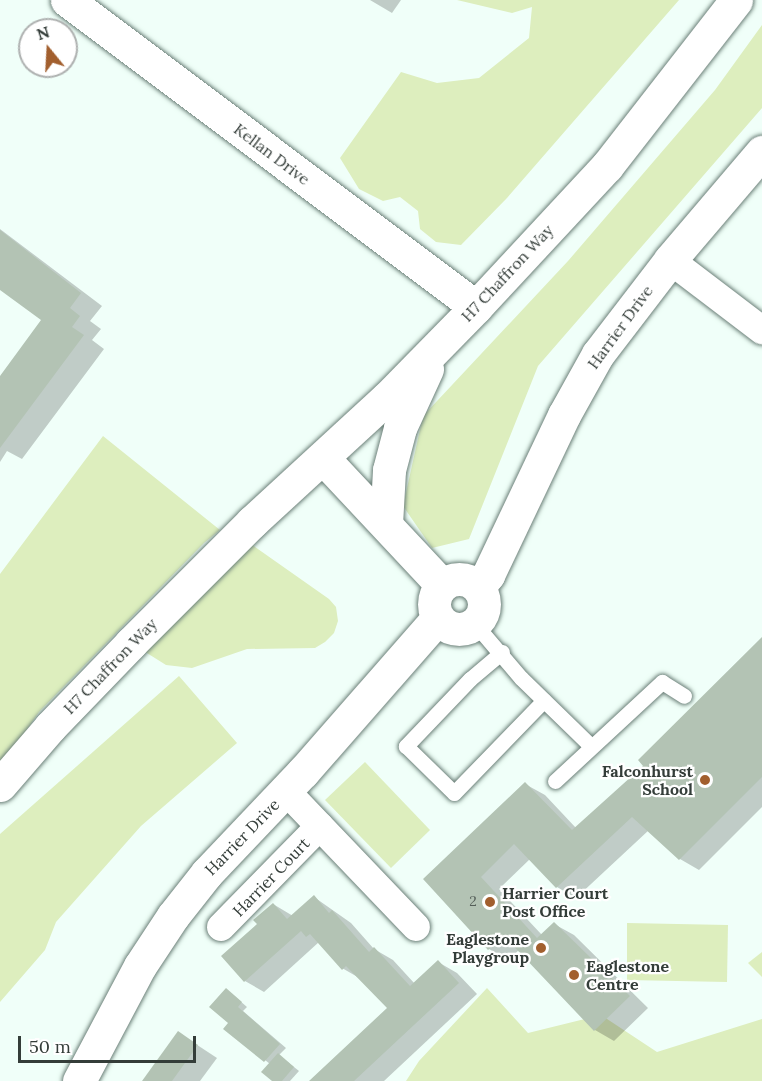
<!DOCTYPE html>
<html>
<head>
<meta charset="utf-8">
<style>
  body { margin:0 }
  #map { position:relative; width:762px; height:1081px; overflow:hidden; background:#f0fff9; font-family:Lora,serif }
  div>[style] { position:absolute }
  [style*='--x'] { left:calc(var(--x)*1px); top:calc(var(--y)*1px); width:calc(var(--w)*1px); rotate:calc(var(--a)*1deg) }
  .green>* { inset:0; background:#ddeebe }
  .shadow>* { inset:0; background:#0003 }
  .building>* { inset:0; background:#b3c3b4 }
  .roads { filter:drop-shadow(0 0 2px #6b8078) drop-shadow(0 0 2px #6b8078) }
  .service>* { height:15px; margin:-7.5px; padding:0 7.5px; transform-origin:7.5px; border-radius:7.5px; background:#fff }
  .minor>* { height:28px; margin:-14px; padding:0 14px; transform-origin:14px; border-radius:14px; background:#fff }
  .tertiary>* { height:33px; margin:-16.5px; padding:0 16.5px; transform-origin:16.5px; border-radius:16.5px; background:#fff }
  .tertiary>.ring { margin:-16.5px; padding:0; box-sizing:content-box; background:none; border:33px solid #fff; border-radius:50% }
  .dots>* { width:16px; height:16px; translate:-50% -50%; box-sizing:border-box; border:3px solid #fff; border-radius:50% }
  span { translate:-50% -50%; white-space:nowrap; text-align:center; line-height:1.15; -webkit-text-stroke:4.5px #fff; paint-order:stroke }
  .number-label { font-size:14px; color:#545e58 }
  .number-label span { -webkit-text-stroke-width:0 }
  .street-label { font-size:16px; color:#343d39 }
  .poi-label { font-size:16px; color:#343d39; font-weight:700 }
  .right { translate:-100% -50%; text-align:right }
  .left { translate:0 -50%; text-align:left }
  .north { position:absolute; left:18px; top:18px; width:60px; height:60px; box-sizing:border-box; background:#fff; border:2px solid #aeb1b0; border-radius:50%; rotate:342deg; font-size:16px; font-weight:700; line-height:24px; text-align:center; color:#343d39 }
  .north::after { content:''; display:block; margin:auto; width:21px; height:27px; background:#a25f2e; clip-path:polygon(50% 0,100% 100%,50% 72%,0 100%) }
  .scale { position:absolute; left:18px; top:1036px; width:178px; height:27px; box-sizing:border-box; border:3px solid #343d39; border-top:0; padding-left:8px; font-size:18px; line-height:21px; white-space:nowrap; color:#343d39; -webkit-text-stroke:4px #fff; paint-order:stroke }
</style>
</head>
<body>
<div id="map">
  <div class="green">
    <div style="clip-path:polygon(457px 0,679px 0,507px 198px,461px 245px,436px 242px,420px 229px,418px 211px,400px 197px,383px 201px,359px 189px,340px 158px,401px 72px,437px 83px,479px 78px,529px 38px,532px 7px,512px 13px)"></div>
    <div style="clip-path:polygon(762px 25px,762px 108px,538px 366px,469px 539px,432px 548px,403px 506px,423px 416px,568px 261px,715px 90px)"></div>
    <div style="clip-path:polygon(103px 436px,220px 530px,204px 543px,39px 712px,0 769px,0 574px)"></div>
    <div style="clip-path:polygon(241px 537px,329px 599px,336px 607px,338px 621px,334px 633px,325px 642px,315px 648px,247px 649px,192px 668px,166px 665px,131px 643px)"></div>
    <div style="clip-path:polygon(179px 676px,237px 743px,141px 826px,56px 922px,45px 950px,0 1002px,0 834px)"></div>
    <div style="clip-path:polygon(365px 762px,430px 830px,391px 868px,325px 800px)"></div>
    <div style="clip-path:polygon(627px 923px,728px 925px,727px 982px,627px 980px)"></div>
    <div style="clip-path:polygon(762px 952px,762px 977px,748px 963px)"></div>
    <div style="clip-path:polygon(487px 988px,528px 1033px,601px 1015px,657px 1052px,762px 1019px,762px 1081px,406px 1081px,419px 1061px)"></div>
  </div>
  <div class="shadow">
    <div style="clip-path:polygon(370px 0,401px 0,392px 13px)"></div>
    <div style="clip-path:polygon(0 229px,102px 306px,90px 321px,101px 329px,92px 340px,104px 349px,22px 459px,7px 451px,0 462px,0 377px,43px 320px,0 287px)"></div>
    <div style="clip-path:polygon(762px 639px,762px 807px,699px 870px,680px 859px,649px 830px,576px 898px,557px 887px,530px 859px,499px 889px,542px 935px,554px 924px,574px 935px,648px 1008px,614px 1041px,595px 1030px,519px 950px,508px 960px,489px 949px,425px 879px,525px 784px,545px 795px,576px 828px,645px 766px)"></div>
    <div style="clip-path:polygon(314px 897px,351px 923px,374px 949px,393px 960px,415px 984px,438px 962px,457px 973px,477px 994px,384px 1081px,328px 1081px,389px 1009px,361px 979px,342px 968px,319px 942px,264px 992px,245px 981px,260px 924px,273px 904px,293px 916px)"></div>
    <div style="clip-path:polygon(232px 994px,247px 1007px,243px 1011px,286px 1048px,279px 1055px,299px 1071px,290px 1081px,274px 1081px,270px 1064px,225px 1028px,230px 1023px)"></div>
    <div style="clip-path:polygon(179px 1033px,217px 1058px,200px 1081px,144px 1081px)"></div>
  </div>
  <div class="building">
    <div style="clip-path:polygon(0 230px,81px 293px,70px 308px,80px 316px,72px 327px,84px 335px,0 448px,0 376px,41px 320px,0 290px)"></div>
    <div style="clip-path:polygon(762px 637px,762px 777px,679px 860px,632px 817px,556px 888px,514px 844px,481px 877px,537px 938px,554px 922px,630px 996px,594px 1031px,504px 936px,488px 950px,423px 879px,525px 782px,572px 830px,643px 766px,638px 760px)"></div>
    <div style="clip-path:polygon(314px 895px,329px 913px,332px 910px,369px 952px,374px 947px,410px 986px,438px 960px,459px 983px,354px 1081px,309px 1081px,387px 1008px,346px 966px,342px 970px,310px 934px,306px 937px,301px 931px,244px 982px,221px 956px,257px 924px,253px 920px,273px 903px,287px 919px)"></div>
    <div style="clip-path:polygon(226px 988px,242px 1002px,238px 1007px,280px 1044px,264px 1062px,223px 1029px,228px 1023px,209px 1007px)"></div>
    <div style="clip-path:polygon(178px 1031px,198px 1045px,172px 1081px,142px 1081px)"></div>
    <div style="clip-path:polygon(278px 1053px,294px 1067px,282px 1081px,272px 1081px,261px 1072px)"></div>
  </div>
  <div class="roads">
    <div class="service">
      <div style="--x:475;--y:624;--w:71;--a:49.6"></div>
      <div style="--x:521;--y:678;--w:98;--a:44.2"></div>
      <div style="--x:502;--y:652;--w:42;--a:139.8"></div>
      <div style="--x:470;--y:679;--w:93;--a:133.7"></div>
      <div style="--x:406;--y:746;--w:67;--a:44.4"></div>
      <div style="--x:454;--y:793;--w:129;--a:-45.9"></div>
      <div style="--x:555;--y:781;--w:146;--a:-42.8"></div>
      <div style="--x:662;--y:682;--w:26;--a:32"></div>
    </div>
    <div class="minor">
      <div style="--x:670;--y:260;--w:116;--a:37.3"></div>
      <div style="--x:286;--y:791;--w:188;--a:46.3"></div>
      <div style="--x:221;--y:927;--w:141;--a:-45.6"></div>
    </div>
    <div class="tertiary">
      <div style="--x:67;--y:0;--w:511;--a:36.89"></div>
      <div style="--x:323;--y:458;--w:174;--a:46.9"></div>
      <div style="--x:386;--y:524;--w:54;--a:-86.8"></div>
      <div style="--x:389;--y:470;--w:43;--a:-75.3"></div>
      <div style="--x:400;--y:428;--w:65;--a:-65.4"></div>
      <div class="ring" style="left:434px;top:579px;width:17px;height:17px"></div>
      <div style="--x:478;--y:587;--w:16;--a:-50"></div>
      <div style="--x:488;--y:575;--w:177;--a:-64.6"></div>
      <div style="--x:564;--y:415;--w:70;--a:-60.9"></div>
      <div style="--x:598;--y:354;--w:118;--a:-52.5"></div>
      <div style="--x:670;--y:260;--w:142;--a:-49.6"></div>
      <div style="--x:0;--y:785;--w:77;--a:-49.2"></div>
      <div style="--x:50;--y:727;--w:117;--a:-46"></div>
      <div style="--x:131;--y:643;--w:171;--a:-45"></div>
      <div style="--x:252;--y:522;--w:183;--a:-42.6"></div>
      <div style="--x:387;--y:398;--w:127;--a:-45.6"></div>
      <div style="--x:476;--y:307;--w:192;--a:-47.1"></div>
      <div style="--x:607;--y:166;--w:210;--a:-52.1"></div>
      <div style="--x:79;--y:1081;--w:130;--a:-62.1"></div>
      <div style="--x:140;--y:966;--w:60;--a:-56.6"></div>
      <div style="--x:173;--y:916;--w:55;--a:-51.7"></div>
      <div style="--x:207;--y:873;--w:139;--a:-46.5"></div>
      <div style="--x:303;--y:772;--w:205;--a:-48.8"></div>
    </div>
  </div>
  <div class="dots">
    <div style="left:705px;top:780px;background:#a25f2e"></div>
    <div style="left:490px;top:902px;background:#a25f2e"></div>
    <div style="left:541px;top:948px;background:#a25f2e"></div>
    <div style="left:574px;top:975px;background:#a25f2e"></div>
  </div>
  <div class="number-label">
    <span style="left:473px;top:901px">2</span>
  </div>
  <div class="street-label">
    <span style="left:272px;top:154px;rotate:37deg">Kellan Drive</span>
    <span style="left:507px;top:273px;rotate:-47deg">H7 Chaffron Way</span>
    <span style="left:620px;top:327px;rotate:-54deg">Harrier Drive</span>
    <span style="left:110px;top:666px;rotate:-46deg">H7 Chaffron Way</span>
    <span style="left:242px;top:837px;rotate:-46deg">Harrier Drive</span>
    <span style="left:271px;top:877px;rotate:-46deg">Harrier Court</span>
  </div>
  <div class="poi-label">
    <span class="right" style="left:693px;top:780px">Falconhurst<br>School</span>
    <span class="left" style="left:502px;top:902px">Harrier Court<br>Post Office</span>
    <span class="right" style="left:529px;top:948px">Eaglestone<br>Playgroup</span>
    <span class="left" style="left:586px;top:975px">Eaglestone<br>Centre</span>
  </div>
  <div class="north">N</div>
  <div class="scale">50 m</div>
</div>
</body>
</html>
